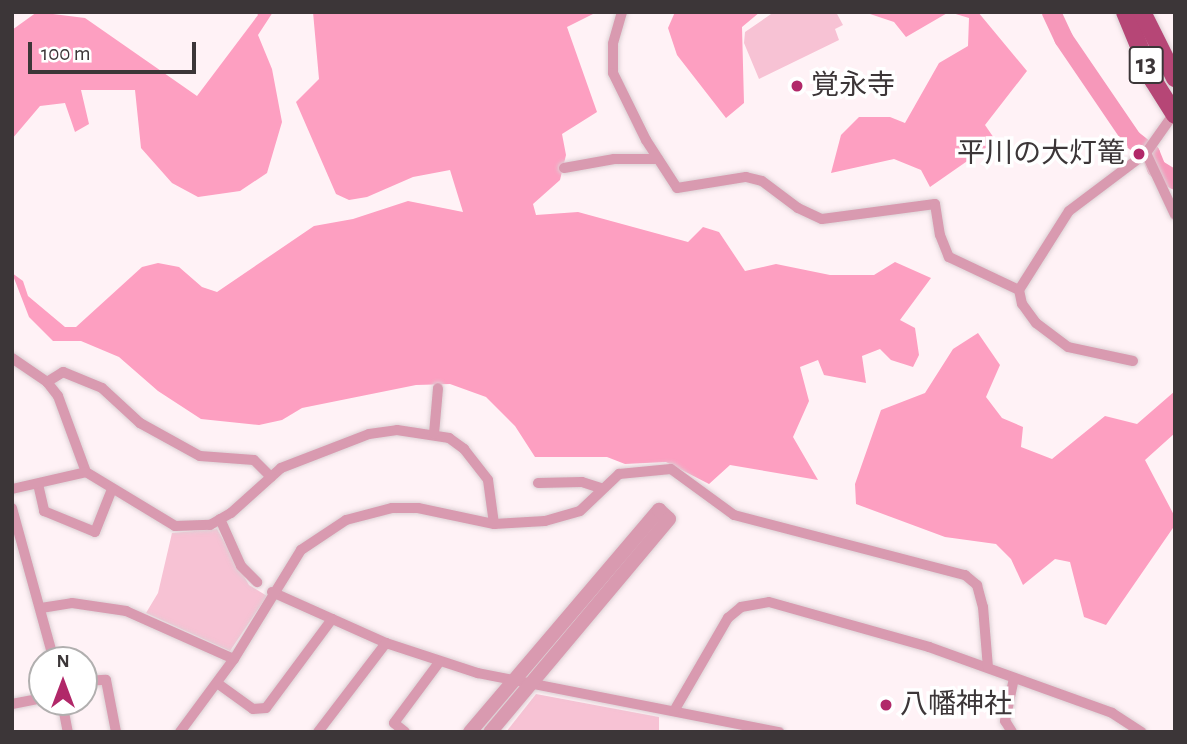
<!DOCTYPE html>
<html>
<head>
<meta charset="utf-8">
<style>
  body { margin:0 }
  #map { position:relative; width:1187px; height:744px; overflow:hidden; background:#fff2f6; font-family:"Alegreya Sans","Noto Sans JP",sans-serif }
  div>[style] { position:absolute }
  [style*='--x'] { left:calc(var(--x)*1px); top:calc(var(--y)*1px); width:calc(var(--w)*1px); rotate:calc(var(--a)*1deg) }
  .green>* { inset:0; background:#f7c2d4 }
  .forest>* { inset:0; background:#fd9fc1 }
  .river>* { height:19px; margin:-9.5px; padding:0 9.5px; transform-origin:9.5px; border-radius:9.5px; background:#f698ba }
  .roads { filter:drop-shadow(0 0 2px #dcd0d4) drop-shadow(0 0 2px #dcd0d4) }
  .minor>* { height:10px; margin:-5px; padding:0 5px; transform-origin:5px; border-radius:5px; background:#d99ab0 }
  .tertiary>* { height:14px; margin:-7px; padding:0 7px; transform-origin:7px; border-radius:7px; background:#d99ab0 }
  .primary>* { height:18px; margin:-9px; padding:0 9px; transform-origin:9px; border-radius:9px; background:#b64676 }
  .dots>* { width:19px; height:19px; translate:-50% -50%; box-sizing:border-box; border:4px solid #fff; border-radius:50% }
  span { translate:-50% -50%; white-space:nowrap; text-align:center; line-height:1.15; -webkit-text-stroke:7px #fff; paint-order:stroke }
  .shield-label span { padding:2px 5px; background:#fff; border:2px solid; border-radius:5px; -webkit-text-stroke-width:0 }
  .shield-label { font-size:26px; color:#3c3638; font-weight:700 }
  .poi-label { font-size:28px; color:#3c3638 }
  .left { translate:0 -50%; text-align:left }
  .right { translate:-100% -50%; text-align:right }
  .frame { position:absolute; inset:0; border:14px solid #3c3638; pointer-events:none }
  .north { position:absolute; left:28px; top:646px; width:70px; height:70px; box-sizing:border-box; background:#fff; border:2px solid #b1afaf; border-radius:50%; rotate:0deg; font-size:19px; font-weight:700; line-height:28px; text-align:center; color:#3c3638 }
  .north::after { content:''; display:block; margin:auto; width:24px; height:32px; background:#b12869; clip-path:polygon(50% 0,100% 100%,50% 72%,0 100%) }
  .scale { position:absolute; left:28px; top:42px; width:168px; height:32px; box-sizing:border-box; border:4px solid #3c3638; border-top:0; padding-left:9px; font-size:21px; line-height:24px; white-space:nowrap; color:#3c3638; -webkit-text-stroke:5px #fff; paint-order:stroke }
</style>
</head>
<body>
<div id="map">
  <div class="green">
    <div style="clip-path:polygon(774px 12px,836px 12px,843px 25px,835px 29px,839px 40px,759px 79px,744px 43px,745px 32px)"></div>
    <div style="clip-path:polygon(217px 529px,249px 585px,267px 596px,230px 651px,146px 613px,158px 593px,172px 533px)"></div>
    <div style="clip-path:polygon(536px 694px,659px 717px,659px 732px,506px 732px)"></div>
  </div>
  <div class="forest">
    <div style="clip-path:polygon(37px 12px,85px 18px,197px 96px,258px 15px,256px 12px,273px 12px,258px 35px,272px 69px,282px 122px,267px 173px,240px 191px,198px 197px,172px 183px,141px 148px,135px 90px,81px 90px,89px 124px,75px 132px,65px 103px,40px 106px,12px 139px,12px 30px)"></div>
    <div style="clip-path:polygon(313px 12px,597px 12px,567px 27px,597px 112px,562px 134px,566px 155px,560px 180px,533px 204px,536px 215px,578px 212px,688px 242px,703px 227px,719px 232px,745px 271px,776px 264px,830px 275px,874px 275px,895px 262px,931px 278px,900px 320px,915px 328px,919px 355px,913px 367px,891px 360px,880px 349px,862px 356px,866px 383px,824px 375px,818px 360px,800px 367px,809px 401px,793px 437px,818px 480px,730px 465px,709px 484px,666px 462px,625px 464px,607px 457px,535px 457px,515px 426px,486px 397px,450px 384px,416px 385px,302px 408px,282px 420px,259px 425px,201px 419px,158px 391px,119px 357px,81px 341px,53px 341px,29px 317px,12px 273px,23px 281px,28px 296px,65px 327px,76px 327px,142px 267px,158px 263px,179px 267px,202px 287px,217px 292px,314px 226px,353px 219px,408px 201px,463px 212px,450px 170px,413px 177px,367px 197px,349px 200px,336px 194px,296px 102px,319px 79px)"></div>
    <div style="clip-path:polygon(675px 12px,760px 12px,742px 27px,744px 103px,726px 118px,677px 55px,668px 28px)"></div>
    <div style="clip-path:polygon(864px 12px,978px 12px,1027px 71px,985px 125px,996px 141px,930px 187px,921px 170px,894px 159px,831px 173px,841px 135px,859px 117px,890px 117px,905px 123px,939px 63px,968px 46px,969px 18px,949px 12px,906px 37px,894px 22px)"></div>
    <div style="clip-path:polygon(978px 333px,1000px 365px,986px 397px,1002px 418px,1023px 427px,1021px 447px,1052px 459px,1105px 416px,1137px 424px,1175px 391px,1175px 433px,1145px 460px,1175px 517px,1175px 525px,1106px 625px,1084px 617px,1070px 562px,1055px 559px,1023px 585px,1011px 559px,996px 544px,945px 537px,856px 504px,855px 484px,881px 410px,925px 393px,953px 349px)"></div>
  </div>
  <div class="river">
    <div style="--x:1051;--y:12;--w:29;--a:65"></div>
    <div style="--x:1063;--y:38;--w:122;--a:55.7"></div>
    <div style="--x:1132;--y:139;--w:23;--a:38"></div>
    <div style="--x:1150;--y:153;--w:16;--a:68"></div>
    <div style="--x:1156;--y:168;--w:22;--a:32"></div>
  </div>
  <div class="roads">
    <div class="minor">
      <div style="--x:622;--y:12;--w:33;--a:106"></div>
      <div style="--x:613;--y:44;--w:29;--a:90"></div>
      <div style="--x:613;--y:73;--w:75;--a:63.8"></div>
      <div style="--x:646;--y:140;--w:57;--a:57.1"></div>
      <div style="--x:677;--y:188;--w:70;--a:-9.1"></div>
      <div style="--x:746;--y:177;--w:16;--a:14"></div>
      <div style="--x:762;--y:181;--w:45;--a:36.9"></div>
      <div style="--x:798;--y:208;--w:26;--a:25"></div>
      <div style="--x:822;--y:219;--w:114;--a:-7.6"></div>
      <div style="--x:935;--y:204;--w:31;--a:81"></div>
      <div style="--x:940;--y:235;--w:24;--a:68"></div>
      <div style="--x:949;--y:257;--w:77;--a:25.2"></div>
      <div style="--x:1146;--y:153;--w:68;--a:64.9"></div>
      <div style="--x:564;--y:168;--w:51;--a:-10.2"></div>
      <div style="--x:614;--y:159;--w:44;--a:0"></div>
      <div style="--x:12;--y:358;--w:42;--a:34.4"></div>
      <div style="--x:47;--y:382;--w:18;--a:52"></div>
      <div style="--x:58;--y:396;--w:81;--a:69.8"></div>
      <div style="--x:86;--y:472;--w:104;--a:31.2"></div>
      <div style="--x:175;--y:526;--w:35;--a:-2"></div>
      <div style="--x:210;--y:525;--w:24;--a:-30"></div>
      <div style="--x:231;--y:513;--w:67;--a:-42"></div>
      <div style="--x:281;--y:468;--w:94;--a:-21.1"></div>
      <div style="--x:369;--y:434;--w:28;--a:-8"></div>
      <div style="--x:397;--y:430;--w:53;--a:8.7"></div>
      <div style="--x:449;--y:438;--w:19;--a:36"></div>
      <div style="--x:464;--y:449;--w:39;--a:52"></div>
      <div style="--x:488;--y:480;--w:44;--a:82.2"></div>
      <div style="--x:1133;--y:361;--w:66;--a:-167.8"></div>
      <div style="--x:1068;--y:347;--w:40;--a:-143"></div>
      <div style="--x:1036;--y:323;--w:24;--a:-126"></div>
      <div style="--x:1022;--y:304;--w:14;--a:-102"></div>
      <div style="--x:1019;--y:290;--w:93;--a:-57.7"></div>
      <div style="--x:1069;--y:211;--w:96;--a:-37"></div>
      <div style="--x:1146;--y:153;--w:50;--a:-54.7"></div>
      <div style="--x:47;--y:382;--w:19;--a:-32"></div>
      <div style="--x:63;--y:372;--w:42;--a:22.3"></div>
      <div style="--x:102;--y:388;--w:52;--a:42.6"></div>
      <div style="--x:140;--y:423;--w:68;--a:28.8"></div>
      <div style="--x:200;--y:456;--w:54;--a:4.2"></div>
      <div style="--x:254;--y:460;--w:24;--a:45"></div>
      <div style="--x:434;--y:434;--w:46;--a:-85"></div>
      <div style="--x:538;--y:483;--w:44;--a:-1.3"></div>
      <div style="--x:582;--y:482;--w:19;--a:18"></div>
      <div style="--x:38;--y:484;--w:28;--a:77"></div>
      <div style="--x:44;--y:511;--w:55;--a:22.4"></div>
      <div style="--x:95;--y:532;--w:46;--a:-68.4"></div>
      <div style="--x:12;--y:489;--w:76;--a:-12.9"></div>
      <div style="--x:12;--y:508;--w:158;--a:74.6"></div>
      <div style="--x:220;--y:519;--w:51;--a:65.9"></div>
      <div style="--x:241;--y:566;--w:23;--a:45"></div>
      <div style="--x:272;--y:592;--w:125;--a:24.1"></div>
      <div style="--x:386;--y:643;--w:97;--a:18.1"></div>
      <div style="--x:478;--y:673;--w:307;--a:11.1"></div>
      <div style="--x:41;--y:608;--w:31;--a:-9"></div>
      <div style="--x:72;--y:603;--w:55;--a:8.4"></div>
      <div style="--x:126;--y:611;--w:118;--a:24"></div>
      <div style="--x:84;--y:681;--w:22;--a:-3"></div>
      <div style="--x:106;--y:680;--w:53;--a:79.1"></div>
      <div style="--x:217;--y:683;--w:44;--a:35.8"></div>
      <div style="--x:253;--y:709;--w:13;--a:-4"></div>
      <div style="--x:266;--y:708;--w:111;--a:-53.4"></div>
      <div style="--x:62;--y:702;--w:31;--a:79"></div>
      <div style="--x:12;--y:704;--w:31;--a:-11"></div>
      <div style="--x:674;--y:711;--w:108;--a:-59.9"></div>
      <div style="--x:728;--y:618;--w:17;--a:-40"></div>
      <div style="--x:741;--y:607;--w:28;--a:-10"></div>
      <div style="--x:769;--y:602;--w:166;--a:15.7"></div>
      <div style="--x:929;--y:647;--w:195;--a:19.8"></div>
      <div style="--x:1112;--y:713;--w:35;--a:33"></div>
      <div style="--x:180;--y:732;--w:91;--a:-53.5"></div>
      <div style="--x:234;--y:659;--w:128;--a:-58.4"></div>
      <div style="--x:301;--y:550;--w:54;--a:-33.7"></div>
      <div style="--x:346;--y:520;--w:48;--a:-14.6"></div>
      <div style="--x:392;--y:508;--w:26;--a:0"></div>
      <div style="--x:418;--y:508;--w:78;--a:11.9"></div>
      <div style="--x:494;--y:524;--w:51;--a:-3.4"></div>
      <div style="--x:545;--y:521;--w:36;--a:-16"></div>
      <div style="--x:580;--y:511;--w:54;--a:-43.5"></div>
      <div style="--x:619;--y:474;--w:52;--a:-5.5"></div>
      <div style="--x:671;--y:469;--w:78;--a:36.1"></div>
      <div style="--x:734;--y:515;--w:239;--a:14.6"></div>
      <div style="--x:965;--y:575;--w:16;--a:40"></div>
      <div style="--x:977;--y:585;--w:23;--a:75"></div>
      <div style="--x:983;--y:607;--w:61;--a:85.3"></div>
      <div style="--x:318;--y:732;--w:112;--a:-52.6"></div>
      <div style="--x:405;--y:732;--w:14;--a:-141"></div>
      <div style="--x:394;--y:723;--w:77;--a:-53.4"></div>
      <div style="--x:1012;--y:732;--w:13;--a:-122"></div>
      <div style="--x:1005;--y:721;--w:44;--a:-78.2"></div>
    </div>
    <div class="tertiary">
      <div style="--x:470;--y:732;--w:292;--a:-49.6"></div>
      <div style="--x:659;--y:510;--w:13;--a:42"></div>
      <div style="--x:669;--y:519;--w:278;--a:130"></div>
    </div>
    <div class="primary">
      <div style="--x:1125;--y:12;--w:74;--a:67.6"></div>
      <div style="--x:1153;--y:80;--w:41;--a:57.8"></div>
      <div style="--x:1142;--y:12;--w:74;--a:63.4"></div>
    </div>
  </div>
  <div class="dots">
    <div style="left:797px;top:86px;background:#b12869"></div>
    <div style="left:1139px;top:154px;background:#b12869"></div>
    <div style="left:886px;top:705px;background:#b12869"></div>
  </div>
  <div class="shield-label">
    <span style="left:1146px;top:65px">13</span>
  </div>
  <div class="poi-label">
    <span class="left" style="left:811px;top:86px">覚永寺</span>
    <span class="right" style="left:1125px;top:154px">平川の大灯篭</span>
    <span class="left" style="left:900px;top:705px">八幡神社</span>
  </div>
  <div class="frame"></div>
  <div class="north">N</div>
  <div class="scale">100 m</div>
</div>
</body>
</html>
